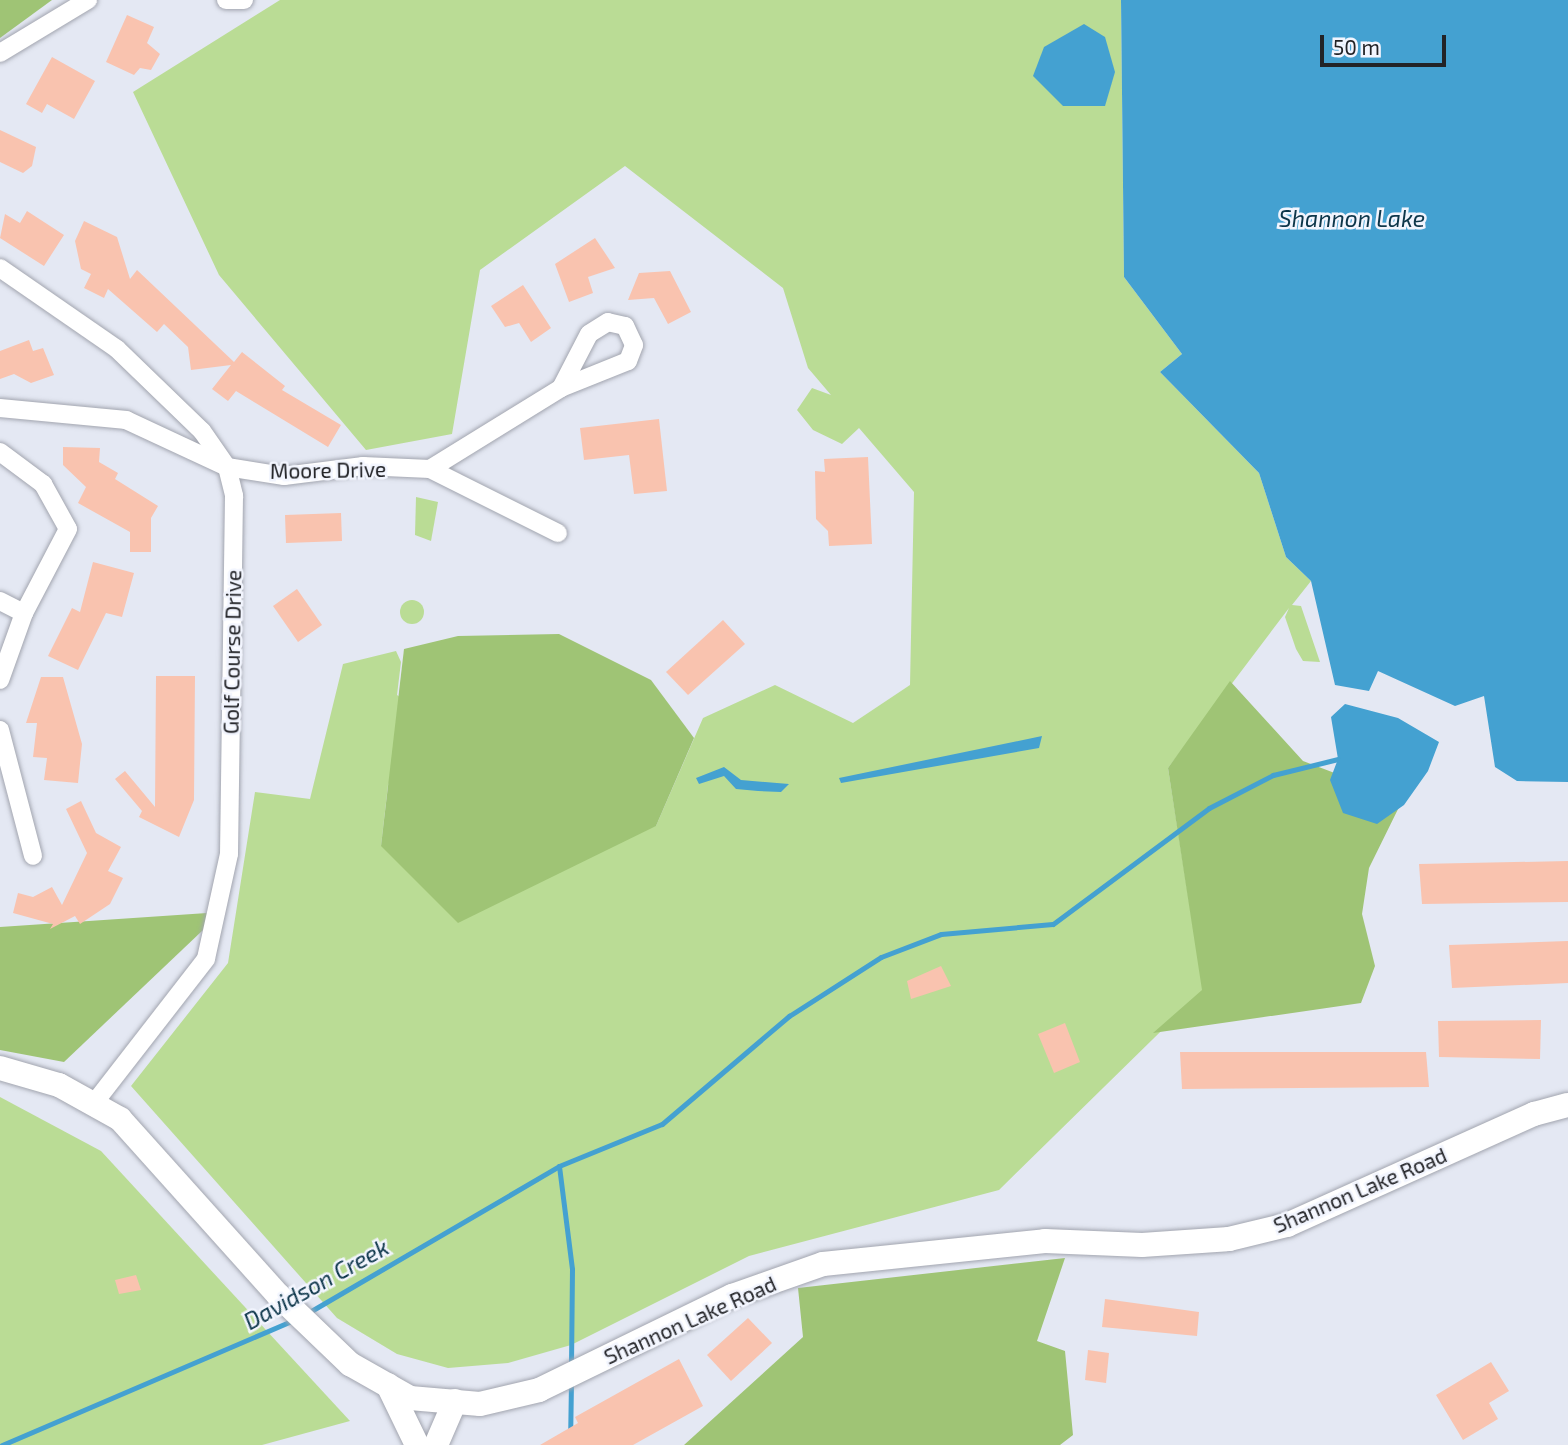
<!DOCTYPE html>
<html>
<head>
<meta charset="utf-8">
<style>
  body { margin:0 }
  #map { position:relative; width:1568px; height:1445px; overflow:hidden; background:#e4e8f3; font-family:"Exo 2",sans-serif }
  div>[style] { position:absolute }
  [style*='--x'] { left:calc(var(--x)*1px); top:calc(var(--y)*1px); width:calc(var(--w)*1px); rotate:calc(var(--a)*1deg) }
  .green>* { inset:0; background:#badc95 }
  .round { border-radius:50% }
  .forest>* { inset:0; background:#9fc475 }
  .water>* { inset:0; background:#44a1d1 }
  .stream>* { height:5px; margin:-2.5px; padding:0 2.5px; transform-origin:2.5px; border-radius:2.5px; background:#44a1d1 }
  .building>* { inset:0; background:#f9c3af }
  .roads { filter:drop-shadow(0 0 2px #a2a5af) drop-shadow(0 0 2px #a2a5af) }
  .street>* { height:18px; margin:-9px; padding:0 9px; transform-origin:9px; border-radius:9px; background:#fff }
  .secondary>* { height:24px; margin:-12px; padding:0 12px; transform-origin:12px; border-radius:12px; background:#fff }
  span { translate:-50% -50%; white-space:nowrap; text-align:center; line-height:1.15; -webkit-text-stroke:5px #f2f5fe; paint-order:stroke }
  .street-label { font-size:21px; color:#222327 }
  .water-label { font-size:23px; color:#0d364a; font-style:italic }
  .scale { position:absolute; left:1320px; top:35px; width:126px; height:32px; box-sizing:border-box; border:4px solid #222327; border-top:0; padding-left:9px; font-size:21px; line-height:24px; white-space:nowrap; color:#222327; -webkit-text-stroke:5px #f2f5fe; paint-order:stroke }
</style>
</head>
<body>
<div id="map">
  <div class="green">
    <div style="clip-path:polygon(280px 0,1121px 0,1124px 277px,1182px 354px,1160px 372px,1259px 473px,1286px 557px,1311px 581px,1292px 605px,1301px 606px,1320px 662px,1303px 661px,1296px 649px,1285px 617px,1289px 608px,1168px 768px,1203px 990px,999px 1190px,749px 1256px,571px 1345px,508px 1363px,448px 1368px,397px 1354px,337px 1318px,131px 1086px,228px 963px,255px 792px,310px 799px,343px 664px,396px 651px,401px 662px,397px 695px,406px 701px,400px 762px,388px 785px,381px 846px,656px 826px,703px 718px,775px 685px,853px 723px,910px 685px,914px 492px,859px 428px,842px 444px,813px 430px,797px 410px,812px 388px,831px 395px,808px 368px,783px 288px,625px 166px,480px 270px,452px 434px,366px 450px,219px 275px,133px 92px)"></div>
    <div style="clip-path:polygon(416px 497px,438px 502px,431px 541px,415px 535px)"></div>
    <div class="round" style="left:400px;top:600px;width:24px;height:24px"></div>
    <div style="clip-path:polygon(0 1097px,101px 1151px,350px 1421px,262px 1445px,0 1445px)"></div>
  </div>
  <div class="forest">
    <div style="clip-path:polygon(0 0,52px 0,0 38px)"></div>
    <div style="clip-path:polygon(559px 634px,651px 680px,694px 738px,656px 826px,458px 923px,381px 846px,404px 649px,458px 636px)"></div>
    <div style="clip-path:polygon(1230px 681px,1303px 761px,1403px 799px,1369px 868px,1362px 914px,1375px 966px,1361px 1003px,1153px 1033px,1202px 990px,1168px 768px)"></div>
    <div style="clip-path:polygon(222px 912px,64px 1062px,0 1050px,0 927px)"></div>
    <div style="clip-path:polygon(1065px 1258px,1037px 1341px,1065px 1351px,1073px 1435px,1060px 1445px,684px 1445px,803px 1337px,798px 1288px)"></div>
  </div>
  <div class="water">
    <div style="clip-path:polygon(1121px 0,1568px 0,1568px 782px,1517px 781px,1495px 767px,1484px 696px,1455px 706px,1378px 671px,1369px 691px,1335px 685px,1311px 581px,1286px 557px,1259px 473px,1160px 372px,1182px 354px,1124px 277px)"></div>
    <div style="clip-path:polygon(1084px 24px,1105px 37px,1115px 72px,1105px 106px,1063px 106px,1033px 76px,1044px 47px)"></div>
    <div style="clip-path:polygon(1345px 704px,1398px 718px,1439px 742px,1428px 771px,1404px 805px,1377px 824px,1343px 813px,1330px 780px,1338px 759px,1331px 717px)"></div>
    <div style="clip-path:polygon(1042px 736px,1039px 748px,841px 783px,839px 778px)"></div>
    <div style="clip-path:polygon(724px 767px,741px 780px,789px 784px,781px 792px,758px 791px,736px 789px,724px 776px,699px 784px,696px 778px)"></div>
  </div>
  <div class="stream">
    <div style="--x:559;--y:1166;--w:104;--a:82.8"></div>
    <div style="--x:572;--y:1269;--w:96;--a:90.6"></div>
    <div style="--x:306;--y:1314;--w:293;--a:-30.3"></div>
    <div style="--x:559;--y:1166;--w:111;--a:-22.2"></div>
    <div style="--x:662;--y:1124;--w:167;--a:-40.4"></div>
    <div style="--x:789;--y:1016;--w:109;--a:-32.7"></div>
    <div style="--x:881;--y:957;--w:64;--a:-21"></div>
    <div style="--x:941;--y:934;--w:112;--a:-5.1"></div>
    <div style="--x:1053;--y:924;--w:194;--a:-36.6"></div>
    <div style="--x:1209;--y:808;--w:72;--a:-27.3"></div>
    <div style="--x:1273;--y:775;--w:67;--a:-13.8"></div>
    <div style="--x:2;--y:1445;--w:318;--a:-23.2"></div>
    <div style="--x:570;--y:1445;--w:63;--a:-89.1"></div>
  </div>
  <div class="building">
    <div style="clip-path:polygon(127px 15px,154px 27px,147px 43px,160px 54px,151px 70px,140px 68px,134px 75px,106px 62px)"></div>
    <div style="clip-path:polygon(52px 57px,95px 81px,74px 119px,47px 104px,42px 113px,26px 104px)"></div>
    <div style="clip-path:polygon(0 130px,36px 147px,32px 166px,23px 173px,0 162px)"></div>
    <div style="clip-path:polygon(27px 211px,64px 235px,44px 266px,0 238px,5px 214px,20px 223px)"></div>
    <div style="clip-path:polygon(84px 221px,117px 237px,130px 279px,137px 270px,234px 362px,242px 352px,285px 386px,282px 390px,341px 425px,328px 447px,236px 391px,228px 401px,212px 389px,231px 365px,191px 370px,188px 347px,164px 324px,157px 332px,108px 289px,104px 298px,84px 288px,91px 274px,81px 269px,75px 241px)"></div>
    <div style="clip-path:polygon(595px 238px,615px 268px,588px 277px,593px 293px,569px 302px,555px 264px)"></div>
    <div style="clip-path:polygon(670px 271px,691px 312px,668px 324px,654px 298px,628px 300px,639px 273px)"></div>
    <div style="clip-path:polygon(523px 285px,551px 328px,531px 342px,519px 323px,505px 327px,491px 306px)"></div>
    <div style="clip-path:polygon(29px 340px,33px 351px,43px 348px,54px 375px,31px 383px,14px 374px,0 379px,0 351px)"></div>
    <div style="clip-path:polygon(659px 419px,667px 491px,634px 494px,629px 455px,584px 460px,580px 428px)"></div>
    <div style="clip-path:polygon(63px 447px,100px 448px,99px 462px,118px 473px,115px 479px,158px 506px,151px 518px,151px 552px,130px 552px,130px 532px,78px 503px,86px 487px,63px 465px)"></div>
    <div style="clip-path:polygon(868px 457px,872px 544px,829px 546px,828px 531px,816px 519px,815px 471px,825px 472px,824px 459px)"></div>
    <div style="clip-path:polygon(341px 513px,342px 541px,286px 543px,285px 515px)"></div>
    <div style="clip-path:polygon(93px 562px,134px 573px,122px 617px,106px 613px,78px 670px,48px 656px,72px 608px,80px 612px)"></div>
    <div style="clip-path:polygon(297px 589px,322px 625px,298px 642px,273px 606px)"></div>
    <div style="clip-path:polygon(723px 620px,745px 644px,688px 695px,666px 672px)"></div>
    <div style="clip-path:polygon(156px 676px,195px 676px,194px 800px,179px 837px,139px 817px,142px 811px,115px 779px,125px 771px,155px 807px)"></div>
    <div style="clip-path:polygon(41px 677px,63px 677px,82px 744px,78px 783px,44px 780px,47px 758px,33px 757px,37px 723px,26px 723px)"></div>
    <div style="clip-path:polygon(81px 801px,96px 833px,121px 847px,108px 871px,123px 878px,110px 904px,80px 924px,75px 916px,50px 929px,53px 924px,13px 913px,18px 893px,33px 897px,52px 887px,62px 905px,87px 853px,66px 809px)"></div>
    <div style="clip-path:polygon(1568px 861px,1568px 902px,1422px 904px,1419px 864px)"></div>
    <div style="clip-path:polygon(1568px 941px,1568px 983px,1452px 988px,1449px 945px)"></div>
    <div style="clip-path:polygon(941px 966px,951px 986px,911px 999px,907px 981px)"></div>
    <div style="clip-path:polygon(1541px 1020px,1540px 1059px,1439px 1057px,1438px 1021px)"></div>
    <div style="clip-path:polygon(1065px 1023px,1080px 1062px,1054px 1073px,1038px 1034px)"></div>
    <div style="clip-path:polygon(1180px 1052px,1426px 1052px,1429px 1087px,1182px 1089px)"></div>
    <div style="clip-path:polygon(136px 1275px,141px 1290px,119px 1294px,115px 1280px)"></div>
    <div style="clip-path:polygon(1105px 1299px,1199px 1312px,1197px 1336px,1102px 1327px)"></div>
    <div style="clip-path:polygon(748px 1318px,772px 1343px,731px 1381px,707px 1355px)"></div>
    <div style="clip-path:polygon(1088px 1350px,1109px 1353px,1106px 1383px,1085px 1380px)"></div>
    <div style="clip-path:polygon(679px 1359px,703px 1406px,633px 1445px,540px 1445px,578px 1423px,575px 1417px)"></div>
    <div style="clip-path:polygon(1491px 1362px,1509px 1391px,1489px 1403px,1498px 1419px,1463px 1440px,1436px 1395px)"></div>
  </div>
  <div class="roads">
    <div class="street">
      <div style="--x:226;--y:0;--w:18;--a:0"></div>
      <div style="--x:0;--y:53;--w:103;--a:-31.1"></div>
      <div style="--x:0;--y:268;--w:142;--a:34.7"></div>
      <div style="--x:117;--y:349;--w:118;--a:44"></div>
      <div style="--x:202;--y:431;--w:44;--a:55.2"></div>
      <div style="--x:227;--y:467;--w:30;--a:76"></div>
      <div style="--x:234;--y:496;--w:358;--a:90.8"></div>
      <div style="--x:229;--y:854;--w:107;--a:102.4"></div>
      <div style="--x:206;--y:959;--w:180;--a:127.8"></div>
      <div style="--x:0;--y:408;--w:127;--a:5.4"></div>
      <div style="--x:126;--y:420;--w:111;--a:25"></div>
      <div style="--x:227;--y:467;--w:58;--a:9"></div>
      <div style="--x:284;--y:476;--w:80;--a:-7.2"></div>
      <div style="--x:363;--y:466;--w:67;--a:2.6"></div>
      <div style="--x:430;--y:469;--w:154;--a:-31.7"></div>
      <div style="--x:561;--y:388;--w:72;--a:-21.9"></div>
      <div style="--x:628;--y:361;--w:17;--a:-69"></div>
      <div style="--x:634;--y:345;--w:21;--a:-115"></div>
      <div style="--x:625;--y:326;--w:17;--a:-167"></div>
      <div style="--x:608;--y:322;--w:22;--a:148"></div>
      <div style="--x:589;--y:334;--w:61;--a:117.4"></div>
      <div style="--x:0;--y:452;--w:54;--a:36.7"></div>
      <div style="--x:43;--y:484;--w:51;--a:60.9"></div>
      <div style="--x:68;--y:529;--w:95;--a:117.6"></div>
      <div style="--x:24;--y:613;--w:71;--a:109.7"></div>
      <div style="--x:430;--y:469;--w:143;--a:26.6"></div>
      <div style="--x:0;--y:601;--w:27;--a:27"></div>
      <div style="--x:0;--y:730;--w:130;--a:75.3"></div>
    </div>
    <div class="secondary">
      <div style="--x:0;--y:1068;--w:61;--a:16.1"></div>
      <div style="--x:59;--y:1085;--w:70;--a:29.1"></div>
      <div style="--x:120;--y:1119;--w:237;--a:48.1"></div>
      <div style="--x:278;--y:1295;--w:100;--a:43.8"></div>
      <div style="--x:350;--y:1364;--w:69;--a:29.5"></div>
      <div style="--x:410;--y:1398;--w:70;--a:4.9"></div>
      <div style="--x:480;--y:1404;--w:61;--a:-13.3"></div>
      <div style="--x:539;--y:1390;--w:215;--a:-26"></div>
      <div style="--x:732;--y:1296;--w:96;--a:-19.4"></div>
      <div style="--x:823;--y:1264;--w:223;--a:-5.9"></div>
      <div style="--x:1045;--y:1241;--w:97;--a:2.4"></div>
      <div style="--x:1142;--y:1245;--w:87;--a:-3.9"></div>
      <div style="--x:1229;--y:1239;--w:60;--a:-13.6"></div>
      <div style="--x:1287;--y:1225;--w:271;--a:-24.2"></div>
      <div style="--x:1534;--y:1114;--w:35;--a:-15"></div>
      <div style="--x:388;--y:1385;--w:67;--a:64.2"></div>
      <div style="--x:436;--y:1445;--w:48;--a:-66.6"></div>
    </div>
  </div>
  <div class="street-label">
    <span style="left:328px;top:470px;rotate:-1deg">Moore Drive</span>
    <span style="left:232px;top:652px;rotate:-89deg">Golf Course Drive</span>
    <span style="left:1360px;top:1190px;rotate:-23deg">Shannon Lake Road</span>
    <span style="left:690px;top:1320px;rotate:-24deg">Shannon Lake Road</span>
  </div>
  <div class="water-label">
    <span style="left:1352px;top:218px">Shannon Lake</span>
    <span style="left:316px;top:1284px;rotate:-29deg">Davidson Creek</span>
  </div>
  <div class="scale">50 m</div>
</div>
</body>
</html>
